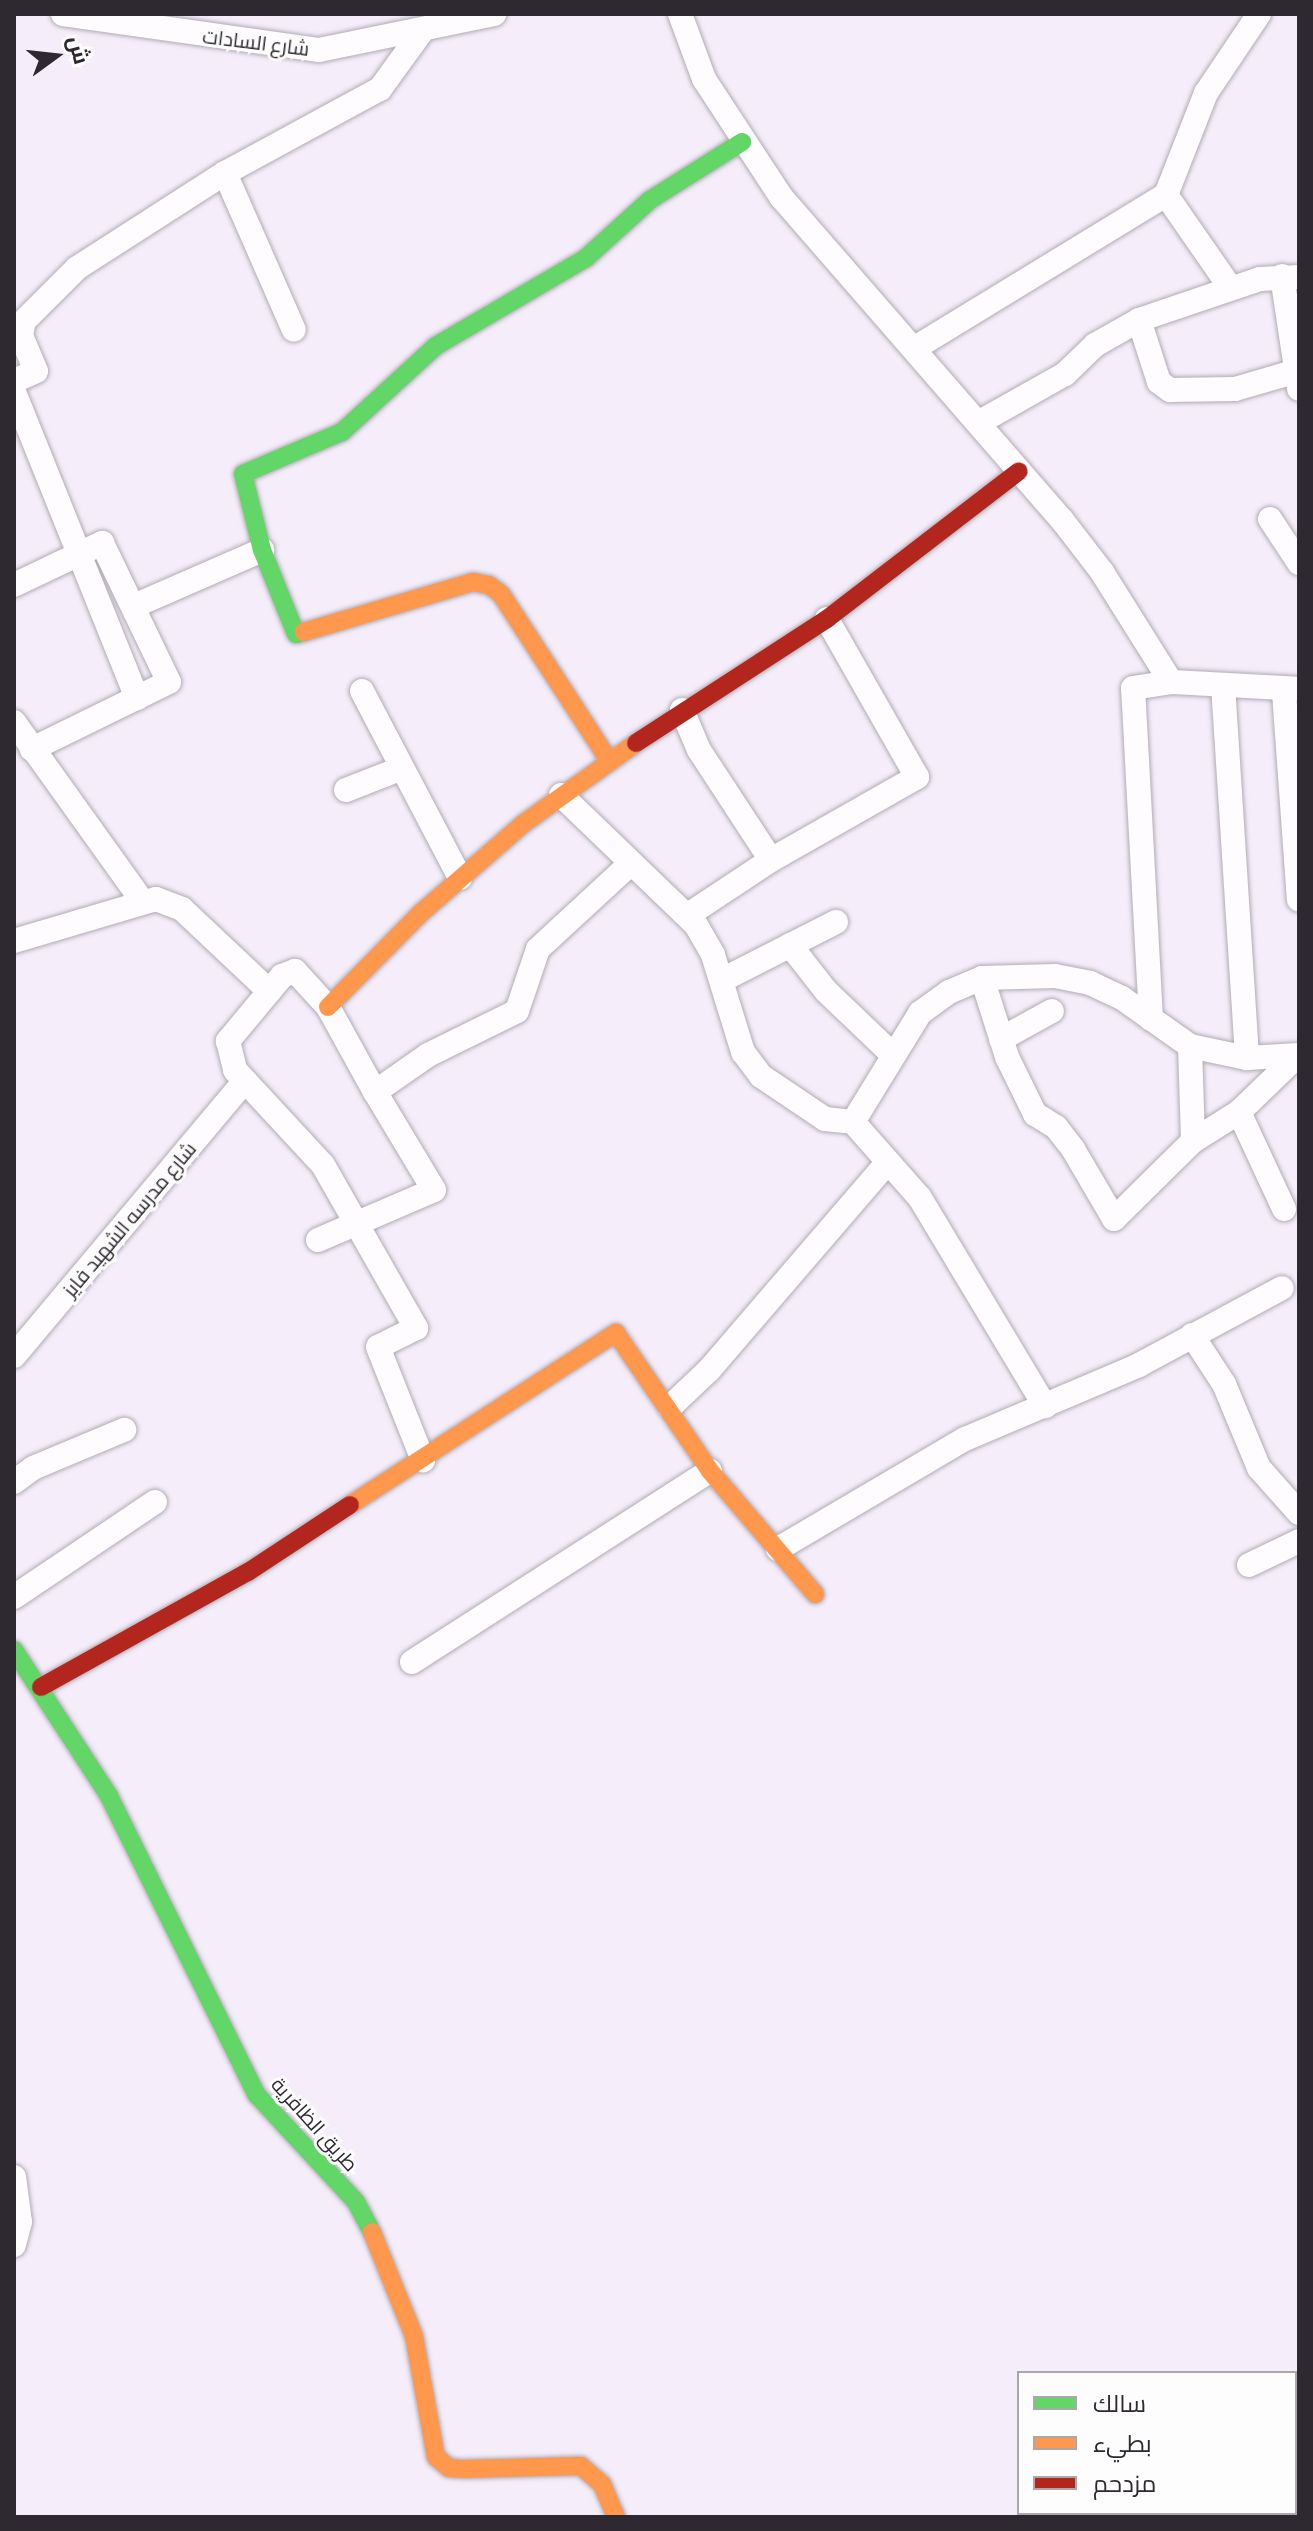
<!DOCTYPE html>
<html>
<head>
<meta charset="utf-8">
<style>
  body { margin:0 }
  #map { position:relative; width:1313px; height:2531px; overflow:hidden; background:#f5eefa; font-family:Manrope,Cairo,sans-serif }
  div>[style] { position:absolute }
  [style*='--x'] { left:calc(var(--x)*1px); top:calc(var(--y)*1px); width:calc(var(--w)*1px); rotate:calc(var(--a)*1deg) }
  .roads { filter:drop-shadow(0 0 2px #b1abb5) drop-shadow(0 0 2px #b1abb5) }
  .street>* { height:24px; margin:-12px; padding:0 12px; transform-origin:12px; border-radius:12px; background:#fefcfe }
  .fast>* { height:18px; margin:-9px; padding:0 9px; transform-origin:9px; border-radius:9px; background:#63d668 }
  .slow>* { height:18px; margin:-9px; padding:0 9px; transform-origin:9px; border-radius:9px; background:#ff974d }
  .jam>* { height:18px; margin:-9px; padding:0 9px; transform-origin:9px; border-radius:9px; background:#b3261e }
  span { translate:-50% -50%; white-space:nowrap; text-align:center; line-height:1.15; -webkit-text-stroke:6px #fdfdfd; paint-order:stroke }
  .street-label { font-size:20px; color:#2e2831 }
  .frame { position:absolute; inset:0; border:16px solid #2e2831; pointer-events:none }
  .legend { position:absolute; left:1017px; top:2371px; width:280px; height:144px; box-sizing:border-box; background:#fdfdfd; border:2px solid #aaa8ab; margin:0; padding:10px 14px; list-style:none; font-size:24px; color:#2e2831 }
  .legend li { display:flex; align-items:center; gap:16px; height:40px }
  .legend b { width:40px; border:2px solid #aaa8ab }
  .north { position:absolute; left:16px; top:16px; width:80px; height:80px; -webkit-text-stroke:6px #fdfdfd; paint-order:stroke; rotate:75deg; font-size:22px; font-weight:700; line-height:32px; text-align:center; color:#2e2831 }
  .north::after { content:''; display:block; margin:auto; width:28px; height:36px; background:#2e2831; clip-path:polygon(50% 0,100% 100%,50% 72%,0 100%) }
</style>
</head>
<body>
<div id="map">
  <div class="roads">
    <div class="street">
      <div style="--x:63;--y:14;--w:259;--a:8"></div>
      <div style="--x:319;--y:50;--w:179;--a:-11.6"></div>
      <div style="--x:680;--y:14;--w:69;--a:69.7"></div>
      <div style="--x:704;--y:79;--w:142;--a:56.8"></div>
      <div style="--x:782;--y:198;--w:427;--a:49"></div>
      <div style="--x:1062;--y:520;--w:66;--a:52.4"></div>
      <div style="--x:1102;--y:572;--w:130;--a:57.9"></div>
      <div style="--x:225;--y:173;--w:171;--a:66.3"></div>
      <div style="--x:1166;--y:195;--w:112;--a:55.2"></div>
      <div style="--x:1282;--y:276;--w:114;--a:81.4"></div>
      <div style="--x:1139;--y:320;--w:65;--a:72.1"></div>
      <div style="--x:1159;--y:382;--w:14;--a:36"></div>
      <div style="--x:1170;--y:390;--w:65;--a:-0.9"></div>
      <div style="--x:1235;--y:389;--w:65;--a:-16.2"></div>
      <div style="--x:915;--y:348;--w:294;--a:-31.4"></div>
      <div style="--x:1166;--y:195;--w:110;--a:-68.6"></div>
      <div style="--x:1206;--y:93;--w:95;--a:-56.1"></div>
      <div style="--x:14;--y:381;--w:24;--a:-24"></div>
      <div style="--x:36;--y:371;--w:39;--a:-113"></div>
      <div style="--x:21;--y:335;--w:14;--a:-78"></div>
      <div style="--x:24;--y:321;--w:75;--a:-45"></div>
      <div style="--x:77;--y:268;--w:176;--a:-32.7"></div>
      <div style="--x:225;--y:173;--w:176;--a:-28.5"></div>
      <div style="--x:380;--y:89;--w:72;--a:-54.1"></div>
      <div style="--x:14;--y:392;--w:330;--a:68.1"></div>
      <div style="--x:978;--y:423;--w:100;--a:-29.4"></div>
      <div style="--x:1065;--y:374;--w:42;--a:-44"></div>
      <div style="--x:1095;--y:345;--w:51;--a:-29.6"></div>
      <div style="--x:1139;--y:320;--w:128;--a:-18.7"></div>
      <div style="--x:1260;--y:279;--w:39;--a:-3"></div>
      <div style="--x:1270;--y:519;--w:53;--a:56.6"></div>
      <div style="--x:14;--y:585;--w:98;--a:-25.5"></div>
      <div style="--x:102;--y:543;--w:154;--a:64.3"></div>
      <div style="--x:169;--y:682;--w:153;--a:153.9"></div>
      <div style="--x:134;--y:606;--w:140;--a:-23.6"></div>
      <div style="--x:1223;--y:685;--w:374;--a:86.3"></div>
      <div style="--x:362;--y:691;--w:211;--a:62.3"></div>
      <div style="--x:1284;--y:692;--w:208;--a:85.9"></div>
      <div style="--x:682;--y:710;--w:43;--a:67"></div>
      <div style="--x:699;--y:750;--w:131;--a:56.8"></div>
      <div style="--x:14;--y:722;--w:220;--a:54.4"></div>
      <div style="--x:346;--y:790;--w:58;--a:-21.3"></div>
      <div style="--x:561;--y:795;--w:187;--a:43.9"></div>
      <div style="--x:696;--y:925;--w:34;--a:60"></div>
      <div style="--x:713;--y:955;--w:102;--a:72.8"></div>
      <div style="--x:743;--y:1052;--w:30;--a:53"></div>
      <div style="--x:761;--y:1076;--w:77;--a:33.9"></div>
      <div style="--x:825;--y:1119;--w:28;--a:6"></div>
      <div style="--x:853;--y:1122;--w:101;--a:48.6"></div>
      <div style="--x:920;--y:1198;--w:243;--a:59"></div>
      <div style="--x:688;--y:915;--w:100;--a:-33.5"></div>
      <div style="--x:771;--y:860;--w:168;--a:-29.6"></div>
      <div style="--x:917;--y:777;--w:182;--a:-119.7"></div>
      <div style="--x:14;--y:941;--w:148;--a:-16.5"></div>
      <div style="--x:156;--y:899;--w:28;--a:21"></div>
      <div style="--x:182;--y:909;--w:120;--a:43.3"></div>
      <div style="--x:790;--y:945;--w:58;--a:52"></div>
      <div style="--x:826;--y:991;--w:93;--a:43.7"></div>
      <div style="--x:982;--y:978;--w:83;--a:72.4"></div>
      <div style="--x:1007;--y:1057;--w:64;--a:63.8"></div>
      <div style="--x:1035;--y:1114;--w:25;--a:32"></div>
      <div style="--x:1056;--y:1127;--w:28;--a:52"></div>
      <div style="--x:1073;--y:1149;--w:81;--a:59.6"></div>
      <div style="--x:1114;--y:1219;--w:111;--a:-44.6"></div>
      <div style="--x:1193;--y:1141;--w:54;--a:-32.2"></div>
      <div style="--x:1239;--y:1112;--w:82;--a:-44"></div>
      <div style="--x:722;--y:980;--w:128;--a:-27"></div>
      <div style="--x:1151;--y:1019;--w:331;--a:-93.1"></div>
      <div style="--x:1133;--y:688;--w:38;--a:-9"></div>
      <div style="--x:1171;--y:682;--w:128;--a:3.1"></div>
      <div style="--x:1001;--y:1039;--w:58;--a:-28.8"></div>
      <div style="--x:1190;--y:1046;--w:95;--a:88.2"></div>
      <div style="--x:375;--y:1092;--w:97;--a:-118.9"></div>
      <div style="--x:328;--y:1007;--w:49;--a:-132.5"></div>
      <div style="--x:295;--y:971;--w:14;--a:159"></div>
      <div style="--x:282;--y:976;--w:85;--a:129.7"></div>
      <div style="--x:228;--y:1041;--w:30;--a:76"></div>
      <div style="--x:235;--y:1070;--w:129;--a:47.2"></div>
      <div style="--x:323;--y:1165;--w:188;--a:60.3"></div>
      <div style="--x:416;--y:1328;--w:42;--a:153.4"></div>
      <div style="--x:378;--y:1347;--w:122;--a:68.3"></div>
      <div style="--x:1239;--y:1112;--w:107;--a:65.1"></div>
      <div style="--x:853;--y:1122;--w:128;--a:-58.4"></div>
      <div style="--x:920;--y:1013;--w:36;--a:-36"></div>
      <div style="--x:949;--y:992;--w:36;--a:-23"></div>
      <div style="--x:982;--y:978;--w:73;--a:-1.6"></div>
      <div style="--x:1055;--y:976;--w:36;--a:11"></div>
      <div style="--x:1090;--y:983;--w:35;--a:25"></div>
      <div style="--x:1122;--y:998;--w:83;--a:35.2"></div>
      <div style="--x:1190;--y:1046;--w:58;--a:11.9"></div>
      <div style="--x:1247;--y:1058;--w:52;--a:-3.3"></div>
      <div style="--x:318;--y:1240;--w:126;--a:-23.3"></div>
      <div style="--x:434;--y:1190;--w:114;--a:-121"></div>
      <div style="--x:375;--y:1092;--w:65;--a:-34.9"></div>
      <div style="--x:428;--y:1055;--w:99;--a:-26.3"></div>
      <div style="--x:517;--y:1011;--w:65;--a:-71.3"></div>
      <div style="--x:538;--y:949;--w:124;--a:-42.7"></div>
      <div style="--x:1192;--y:1335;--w:59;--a:56.9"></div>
      <div style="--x:1224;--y:1384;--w:91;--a:67.4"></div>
      <div style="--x:1259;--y:1468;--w:60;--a:48.4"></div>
      <div style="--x:14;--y:1356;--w:358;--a:-50"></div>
      <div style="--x:670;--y:1407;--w:54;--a:-43.5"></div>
      <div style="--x:709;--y:1370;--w:274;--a:-49.3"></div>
      <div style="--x:14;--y:1482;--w:24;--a:-36"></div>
      <div style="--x:33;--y:1468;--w:99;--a:-22.7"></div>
      <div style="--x:778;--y:1549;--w:217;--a:-30.5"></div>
      <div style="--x:965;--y:1439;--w:189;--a:-23"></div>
      <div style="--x:1139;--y:1365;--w:162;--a:-28.3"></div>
      <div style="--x:1249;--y:1565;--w:55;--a:-25.6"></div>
      <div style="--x:14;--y:1597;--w:170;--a:-34"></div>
      <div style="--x:412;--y:1662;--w:354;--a:-32.7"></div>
      <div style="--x:14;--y:2177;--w:45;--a:82.4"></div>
      <div style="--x:20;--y:2222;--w:24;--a:105"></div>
    </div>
    <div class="fast">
      <div style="--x:304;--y:632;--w:8;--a:166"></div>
      <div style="--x:296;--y:634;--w:91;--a:-112"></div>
      <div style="--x:262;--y:550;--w:78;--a:-104"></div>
      <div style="--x:243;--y:474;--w:108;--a:-23"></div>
      <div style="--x:342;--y:432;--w:127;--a:-42.5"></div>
      <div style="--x:436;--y:346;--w:174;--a:-30.4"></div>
      <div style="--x:586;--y:258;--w:86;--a:-42.2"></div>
      <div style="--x:650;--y:200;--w:109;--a:-32.2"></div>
      <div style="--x:14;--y:1650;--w:174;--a:56.9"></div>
      <div style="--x:109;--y:1796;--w:334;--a:63.7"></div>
      <div style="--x:257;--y:2095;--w:146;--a:47.2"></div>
      <div style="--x:356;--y:2202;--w:34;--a:62"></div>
    </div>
    <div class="slow">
      <div style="--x:304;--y:632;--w:176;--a:-16.5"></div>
      <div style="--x:473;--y:582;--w:16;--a:11"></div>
      <div style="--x:489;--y:585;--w:15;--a:37"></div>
      <div style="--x:501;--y:594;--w:198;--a:57"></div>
      <div style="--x:328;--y:1007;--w:132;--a:-45.3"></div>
      <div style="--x:421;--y:913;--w:135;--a:-41.1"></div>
      <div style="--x:523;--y:824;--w:139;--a:-35.6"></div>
      <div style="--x:350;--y:1505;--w:317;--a:-32.9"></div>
      <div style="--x:616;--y:1333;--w:167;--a:55.7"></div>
      <div style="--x:710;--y:1471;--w:162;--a:49.5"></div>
      <div style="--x:372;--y:2232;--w:112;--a:68"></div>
      <div style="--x:414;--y:2336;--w:123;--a:79.7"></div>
      <div style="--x:436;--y:2457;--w:17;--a:40"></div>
      <div style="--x:449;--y:2468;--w:16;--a:4"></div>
      <div style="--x:465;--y:2469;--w:116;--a:-1.5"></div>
      <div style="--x:581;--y:2466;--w:28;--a:41"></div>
      <div style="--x:602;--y:2484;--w:36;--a:67"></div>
    </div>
    <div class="jam">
      <div style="--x:636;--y:743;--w:228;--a:-33"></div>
      <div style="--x:827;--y:619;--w:242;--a:-37.6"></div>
      <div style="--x:41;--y:1687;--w:237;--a:-29.1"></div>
      <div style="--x:248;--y:1572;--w:122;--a:-33.3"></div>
    </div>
  </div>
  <div class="street-label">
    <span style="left:256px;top:42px;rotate:7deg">شارع السادات</span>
    <span style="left:129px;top:1219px;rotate:-50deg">شارع مدرسه الشهيد فايز</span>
    <span style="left:315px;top:2124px;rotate:48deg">طريق الظافرية</span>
  </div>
  <div class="frame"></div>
  <ul class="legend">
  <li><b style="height:10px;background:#63d668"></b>سالك</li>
  <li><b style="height:10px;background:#ff974d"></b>بطيء</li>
  <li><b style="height:10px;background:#b3261e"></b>مزدحم</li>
  </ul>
  <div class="north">ش</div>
</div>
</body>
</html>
